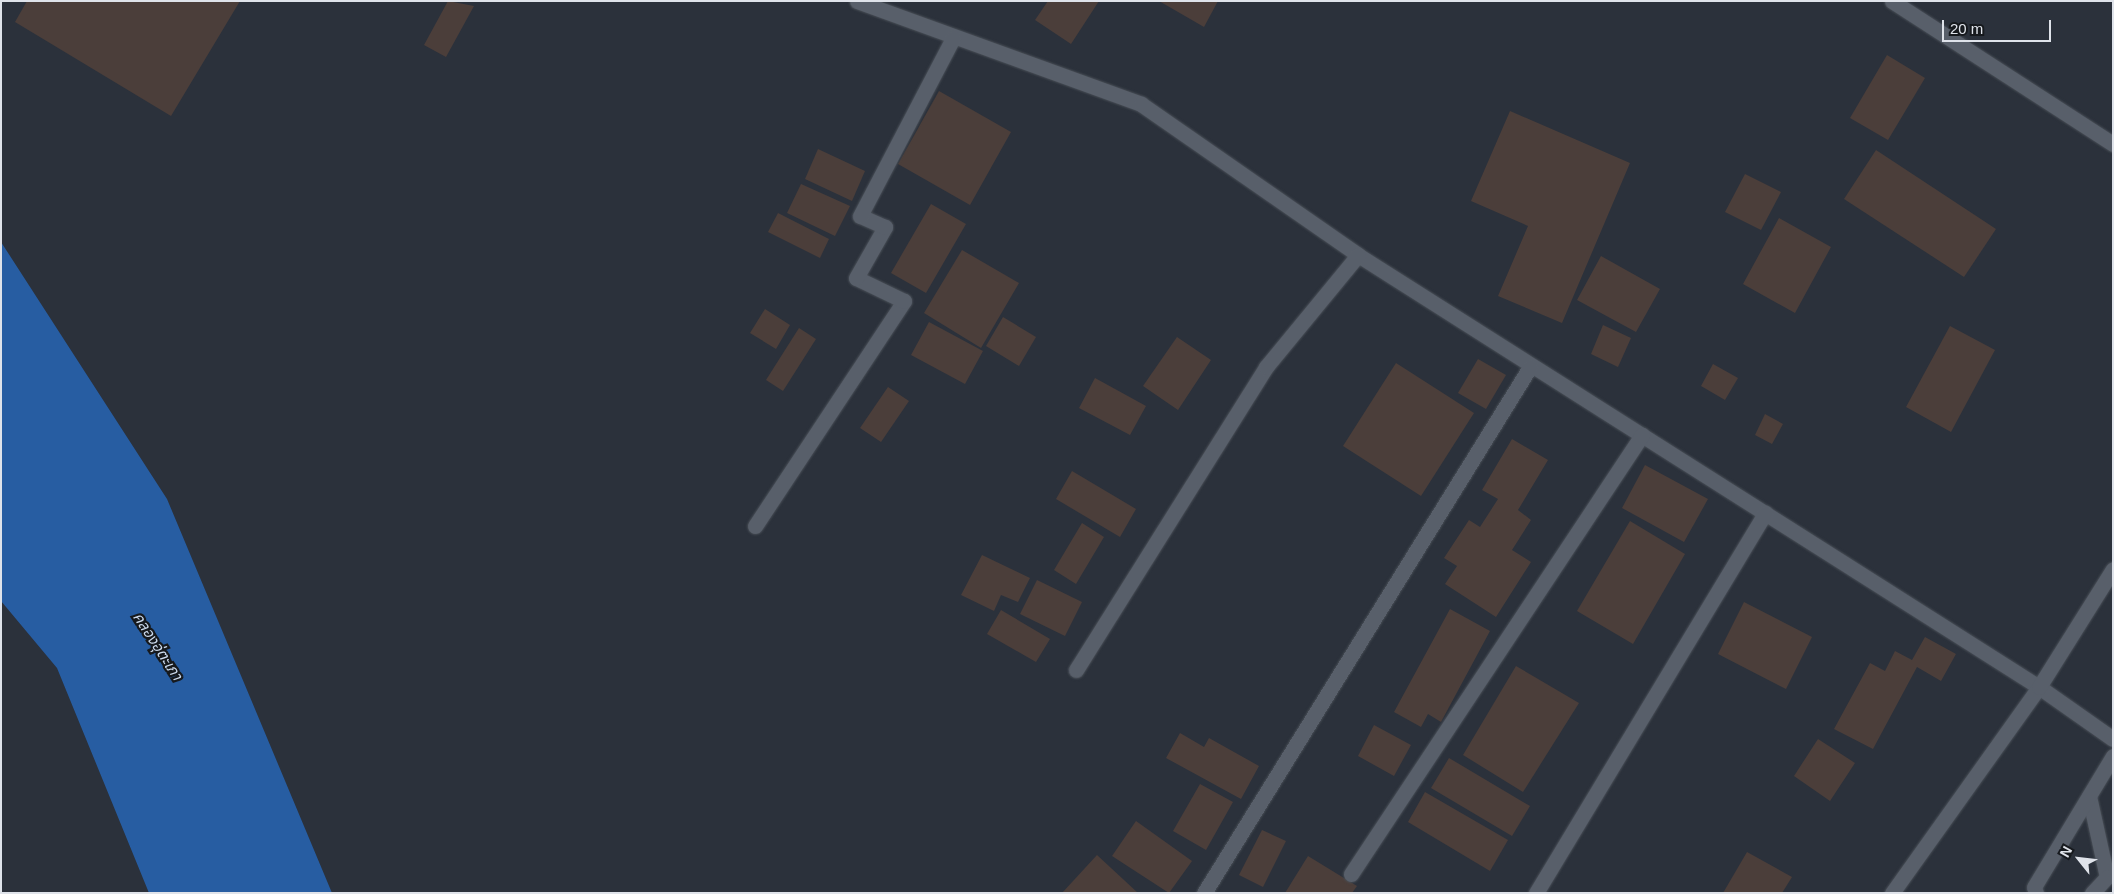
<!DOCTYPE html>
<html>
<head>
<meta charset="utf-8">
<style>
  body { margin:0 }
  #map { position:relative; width:2114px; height:894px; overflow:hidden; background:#2b313b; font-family:Helvetica,"Noto Sans Thai",sans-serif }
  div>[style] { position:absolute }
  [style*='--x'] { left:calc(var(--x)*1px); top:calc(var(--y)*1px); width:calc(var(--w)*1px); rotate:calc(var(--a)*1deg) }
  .water>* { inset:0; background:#275da2 }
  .building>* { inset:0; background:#4b3e3a }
  .roads { filter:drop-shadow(0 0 1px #484e56) drop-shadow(0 0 1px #484e56) }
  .minor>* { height:15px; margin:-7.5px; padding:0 7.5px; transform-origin:7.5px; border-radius:7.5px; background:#585f6a }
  span { translate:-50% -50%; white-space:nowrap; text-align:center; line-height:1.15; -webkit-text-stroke:4.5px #16191d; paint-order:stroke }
  .water-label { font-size:15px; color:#cbdaed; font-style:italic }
  .frame { position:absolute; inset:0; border:2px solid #dfe3ea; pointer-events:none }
  .north { position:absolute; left:2054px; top:834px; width:50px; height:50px; -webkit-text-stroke:4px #16191d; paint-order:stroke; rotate:299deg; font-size:14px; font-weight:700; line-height:20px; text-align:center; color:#dfe3ea }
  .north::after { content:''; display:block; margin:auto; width:18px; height:22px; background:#dfe3ea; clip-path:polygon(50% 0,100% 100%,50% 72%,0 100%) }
  .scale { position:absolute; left:1942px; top:20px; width:109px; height:22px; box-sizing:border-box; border:2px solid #dfe3ea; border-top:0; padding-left:6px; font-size:15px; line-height:18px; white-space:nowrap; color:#dfe3ea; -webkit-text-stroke:4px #16191d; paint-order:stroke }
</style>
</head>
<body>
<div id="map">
  <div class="water">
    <div style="clip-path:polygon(1px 242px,167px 499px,332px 893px,149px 893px,57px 668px,1px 601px)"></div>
  </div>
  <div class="building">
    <div style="clip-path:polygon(27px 1px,240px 1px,171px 116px,15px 22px)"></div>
    <div style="clip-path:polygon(448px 1px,474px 6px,446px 57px,424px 45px)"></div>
    <div style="clip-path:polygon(1048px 1px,1099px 1px,1071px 44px,1035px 20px)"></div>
    <div style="clip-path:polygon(1159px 1px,1218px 1px,1204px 27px)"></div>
    <div style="clip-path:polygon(1887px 55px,1925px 78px,1888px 140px,1850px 118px)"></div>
    <div style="clip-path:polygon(939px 91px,1011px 132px,970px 205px,898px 164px)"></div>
    <div style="clip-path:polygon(1510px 111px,1630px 163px,1562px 323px,1498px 296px,1528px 226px,1471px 201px)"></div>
    <div style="clip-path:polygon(818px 149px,865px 171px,852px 201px,805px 179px)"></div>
    <div style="clip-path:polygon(1876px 150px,1996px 229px,1964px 277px,1844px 199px)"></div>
    <div style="clip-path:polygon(1745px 174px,1781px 192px,1761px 230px,1725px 212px)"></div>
    <div style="clip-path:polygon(801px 184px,850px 206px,835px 236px,787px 213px)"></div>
    <div style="clip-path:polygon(931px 204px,966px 224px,926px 293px,891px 273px)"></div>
    <div style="clip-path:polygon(778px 213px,829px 239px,820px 258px,768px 232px)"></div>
    <div style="clip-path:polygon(1779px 218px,1831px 247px,1795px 313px,1743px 284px)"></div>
    <div style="clip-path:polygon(962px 250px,1019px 283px,981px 348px,924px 313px)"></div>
    <div style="clip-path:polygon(1601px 256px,1660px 289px,1636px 332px,1577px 300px)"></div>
    <div style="clip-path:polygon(765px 309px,790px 325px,776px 349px,750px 333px)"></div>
    <div style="clip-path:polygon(1003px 317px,1036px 337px,1019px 366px,986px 346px)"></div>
    <div style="clip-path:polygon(929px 322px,983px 351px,965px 384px,911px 355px)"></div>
    <div style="clip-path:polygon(1603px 325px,1631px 338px,1618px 367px,1591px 354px)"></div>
    <div style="clip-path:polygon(1950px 326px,1995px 350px,1951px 432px,1906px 407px)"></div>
    <div style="clip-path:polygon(799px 328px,816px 339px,783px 391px,766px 380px)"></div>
    <div style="clip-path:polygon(1177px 337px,1211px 360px,1178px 410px,1143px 386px)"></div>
    <div style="clip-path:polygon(1478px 359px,1506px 375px,1486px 409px,1458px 393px)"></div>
    <div style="clip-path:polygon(1396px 363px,1474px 413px,1421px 496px,1343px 446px)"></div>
    <div style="clip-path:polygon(1713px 364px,1738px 378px,1725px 400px,1701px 386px)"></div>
    <div style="clip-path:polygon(1095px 378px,1146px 406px,1130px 435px,1079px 408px)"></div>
    <div style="clip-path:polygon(888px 387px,909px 401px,881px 442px,860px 428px)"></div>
    <div style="clip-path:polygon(1765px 414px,1783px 424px,1772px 444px,1755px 435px)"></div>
    <div style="clip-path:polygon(1512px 439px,1548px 460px,1518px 510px,1531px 520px,1512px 550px,1531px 562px,1496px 617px,1445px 584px,1457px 566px,1444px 558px,1469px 520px,1480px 527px,1498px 499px,1482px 490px)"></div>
    <div style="clip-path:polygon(1645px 465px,1708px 499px,1684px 542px,1622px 508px)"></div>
    <div style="clip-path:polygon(1072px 471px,1136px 509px,1120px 537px,1056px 499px)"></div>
    <div style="clip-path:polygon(1630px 521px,1685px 554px,1633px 644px,1577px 611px)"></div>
    <div style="clip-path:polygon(1082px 523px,1104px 537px,1076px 584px,1054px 570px)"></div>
    <div style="clip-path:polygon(982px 555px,1030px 578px,1018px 602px,1001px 595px,994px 611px,961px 595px)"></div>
    <div style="clip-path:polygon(1037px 580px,1082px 602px,1065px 636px,1020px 614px)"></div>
    <div style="clip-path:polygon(1744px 602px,1812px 637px,1786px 689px,1718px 654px)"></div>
    <div style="clip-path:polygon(1450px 609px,1490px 631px,1441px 722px,1428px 714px,1421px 727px,1394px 712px)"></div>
    <div style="clip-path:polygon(1001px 610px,1050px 639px,1036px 662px,987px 634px)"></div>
    <div style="clip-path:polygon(1925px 637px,1956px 654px,1941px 681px,1917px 667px,1873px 749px,1834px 729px,1870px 663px,1885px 671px,1895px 651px,1912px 660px)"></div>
    <div style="clip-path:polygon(1516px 666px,1579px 703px,1523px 792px,1463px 755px)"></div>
    <div style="clip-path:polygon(1374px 725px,1411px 745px,1394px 776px,1358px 756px)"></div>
    <div style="clip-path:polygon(1180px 733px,1204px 747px,1209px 738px,1259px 766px,1241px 799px,1166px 758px)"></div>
    <div style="clip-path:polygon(1818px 739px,1855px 763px,1830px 801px,1794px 776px)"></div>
    <div style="clip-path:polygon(1449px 758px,1530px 806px,1512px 836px,1431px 788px)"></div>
    <div style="clip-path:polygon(1200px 784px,1233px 802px,1206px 850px,1173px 831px)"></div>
    <div style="clip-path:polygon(1425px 792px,1508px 840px,1490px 871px,1408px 822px)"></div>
    <div style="clip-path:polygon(1136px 821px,1192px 861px,1169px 893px,1112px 856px)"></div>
    <div style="clip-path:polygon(1262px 830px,1286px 841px,1263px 887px,1239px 875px)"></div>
    <div style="clip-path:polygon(1747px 852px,1792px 877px,1782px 893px,1723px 893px)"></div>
    <div style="clip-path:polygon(1097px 855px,1138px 893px,1062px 893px)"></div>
    <div style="clip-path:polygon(1308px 856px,1357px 886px,1352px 893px,1285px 893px)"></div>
  </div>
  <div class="roads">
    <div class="minor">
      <div style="--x:857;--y:1;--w:302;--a:19.9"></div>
      <div style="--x:1141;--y:104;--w:264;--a:34.8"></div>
      <div style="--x:1358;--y:255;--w:806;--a:32.39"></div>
      <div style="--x:2039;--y:687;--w:90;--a:35.1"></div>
      <div style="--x:1892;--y:1;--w:263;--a:32.9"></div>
      <div style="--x:755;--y:526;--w:270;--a:-56.5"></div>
      <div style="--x:904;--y:301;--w:53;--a:-154.4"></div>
      <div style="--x:856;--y:278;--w:59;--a:-60.4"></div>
      <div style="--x:885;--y:227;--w:27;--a:-156"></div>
      <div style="--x:860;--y:216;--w:201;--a:-62.4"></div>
      <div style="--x:1076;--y:670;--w:358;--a:-57.9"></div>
      <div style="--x:1266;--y:367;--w:145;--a:-50.6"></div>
      <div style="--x:2089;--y:796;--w:83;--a:77.5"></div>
      <div style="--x:2107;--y:877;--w:22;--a:133"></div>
      <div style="--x:1351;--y:874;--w:527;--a:-56.46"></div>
      <div style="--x:1204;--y:893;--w:619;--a:-58.21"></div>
      <div style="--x:1536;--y:893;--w:444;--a:-58.9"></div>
      <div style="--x:1892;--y:893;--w:253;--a:-54.5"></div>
      <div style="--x:2039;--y:687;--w:139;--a:-57.9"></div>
      <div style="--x:2036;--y:893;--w:6;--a:-108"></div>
      <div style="--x:2034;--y:887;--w:153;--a:-58.9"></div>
    </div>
  </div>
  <div class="water-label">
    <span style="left:158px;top:646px;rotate:57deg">คลองอุ่ตะเภา</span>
  </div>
  <div class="frame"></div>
  <div class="north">N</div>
  <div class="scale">20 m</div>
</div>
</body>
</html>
